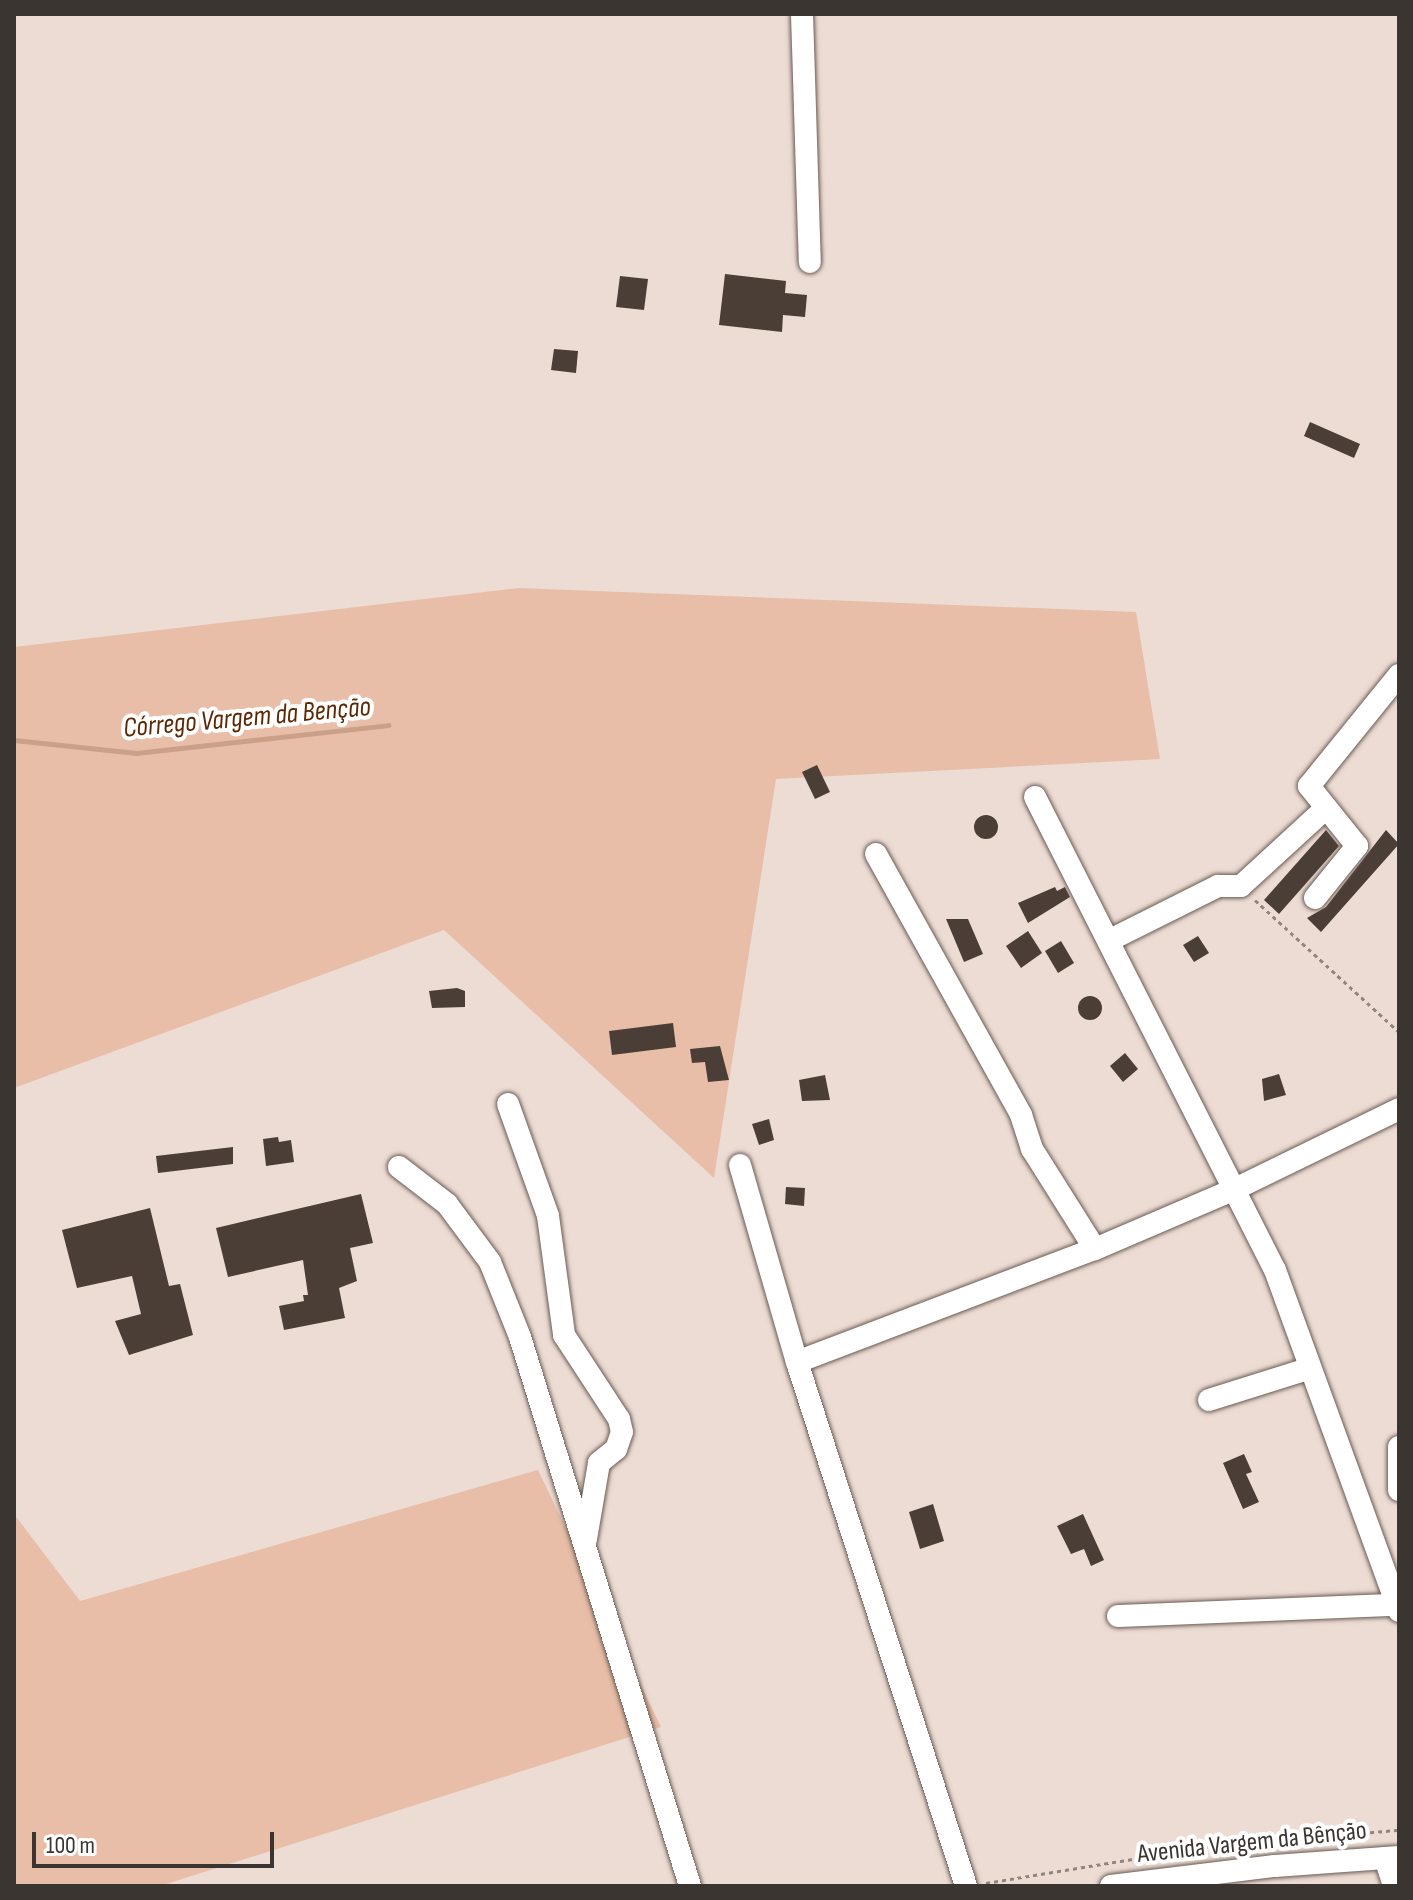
<!DOCTYPE html>
<html>
<head>
<meta charset="utf-8">
<style>
  body { margin:0 }
  #map { position:relative; width:1413px; height:1900px; overflow:hidden; background:#eddcd4; font-family:"Sofia Sans Condensed",sans-serif }
  div>[style] { position:absolute }
  [style*='--x'] { left:calc(var(--x)*1px); top:calc(var(--y)*1px); width:calc(var(--w)*1px); rotate:calc(var(--a)*1deg) }
  .green>* { inset:0; background:#e8bea8 }
  .stream>* { height:5px; margin:-2.5px; padding:0 2.5px; transform-origin:2.5px; border-radius:2.5px; background:#caa089 }
  .building>* { inset:0; background:#4b3e37 }
  .round { border-radius:50% }
  .path>* { height:3px; margin-top:-1.5px; transform-origin:0; background:repeating-linear-gradient(90deg,#908580 0 4px,transparent 0 8px) }
  .roads { filter:drop-shadow(0 0 2px #695b53) drop-shadow(0 0 2px #695b53) }
  .minor>* { height:22px; margin:-11px; padding:0 11px; transform-origin:11px; border-radius:11px; background:#fff }
  span { translate:-50% -50%; white-space:nowrap; text-align:center; line-height:1.15; -webkit-text-stroke:8px #fff; paint-order:stroke }
  .street-label { font-size:26px; color:#3b3532 }
  .water-label { font-size:28px; color:#5d2803; font-style:italic }
  .frame { position:absolute; inset:0; border:16px solid #3b3532; pointer-events:none }
  .scale { position:absolute; left:32px; top:1832px; width:242px; height:36px; box-sizing:border-box; border:4px solid #3b3532; border-top:0; padding-left:10px; font-size:24px; line-height:28px; white-space:nowrap; color:#3b3532; -webkit-text-stroke:6px #fff; paint-order:stroke }
</style>
</head>
<body>
<div id="map">
  <div class="green">
    <div style="clip-path:polygon(518px 588px,1136px 612px,1160px 759px,776px 779px,714px 1178px,444px 930px,14px 1088px,14px 647px)"></div>
    <div style="clip-path:polygon(538px 1470px,661px 1727px,160px 1886px,14px 1886px,14px 1514px,80px 1601px)"></div>
  </div>
  <div class="stream">
    <div style="--x:14;--y:740;--w:123;--a:6.1"></div>
    <div style="--x:136;--y:753;--w:254;--a:-6.3"></div>
  </div>
  <div class="building">
    <div style="clip-path:polygon(725px 274px,786px 281px,785px 293px,807px 295px,805px 317px,783px 315px,782px 332px,719px 325px)"></div>
    <div style="clip-path:polygon(620px 276px,648px 279px,644px 310px,616px 307px)"></div>
    <div style="clip-path:polygon(554px 349px,578px 351px,576px 373px,551px 370px)"></div>
    <div style="clip-path:polygon(1310px 422px,1360px 444px,1354px 458px,1304px 436px)"></div>
    <div style="clip-path:polygon(817px 765px,830px 792px,815px 799px,802px 772px)"></div>
    <div class="round" style="left:974px;top:815px;width:24px;height:24px"></div>
    <div style="clip-path:polygon(1326px 830px,1339px 846px,1279px 914px,1264px 900px)"></div>
    <div style="clip-path:polygon(1386px 830px,1399px 844px,1321px 932px,1307px 918px,1326px 907px)"></div>
    <div style="clip-path:polygon(1055px 887px,1057px 891px,1065px 887px,1070px 897px,1028px 923px,1018px 903px)"></div>
    <div style="clip-path:polygon(946px 919px,968px 919px,983px 954px,964px 962px)"></div>
    <div style="clip-path:polygon(1028px 931px,1042px 953px,1021px 968px,1006px 946px)"></div>
    <div style="clip-path:polygon(1198px 936px,1209px 953px,1194px 962px,1183px 945px)"></div>
    <div style="clip-path:polygon(1061px 941px,1074px 963px,1058px 973px,1045px 951px)"></div>
    <div style="clip-path:polygon(457px 988px,465px 991px,465px 1007px,432px 1008px,429px 991px)"></div>
    <div class="round" style="left:1078px;top:996px;width:24px;height:24px"></div>
    <div style="clip-path:polygon(673px 1023px,676px 1047px,612px 1055px,609px 1031px)"></div>
    <div style="clip-path:polygon(720px 1046px,729px 1080px,708px 1082px,705px 1062px,692px 1063px,690px 1049px)"></div>
    <div style="clip-path:polygon(1125px 1053px,1138px 1069px,1123px 1082px,1110px 1066px)"></div>
    <div style="clip-path:polygon(1279px 1074px,1286px 1095px,1264px 1101px,1262px 1079px)"></div>
    <div style="clip-path:polygon(825px 1075px,830px 1100px,802px 1101px,799px 1080px)"></div>
    <div style="clip-path:polygon(769px 1119px,774px 1140px,759px 1145px,752px 1124px)"></div>
    <div style="clip-path:polygon(278px 1137px,279px 1142px,291px 1140px,294px 1162px,266px 1166px,263px 1139px)"></div>
    <div style="clip-path:polygon(233px 1147px,233px 1164px,158px 1173px,156px 1156px)"></div>
    <div style="clip-path:polygon(786px 1187px,805px 1188px,804px 1206px,785px 1204px)"></div>
    <div style="clip-path:polygon(361px 1194px,373px 1243px,350px 1248px,357px 1281px,339px 1288px,345px 1318px,284px 1330px,279px 1306px,304px 1301px,303px 1295px,308px 1295px,303px 1260px,228px 1277px,216px 1228px)"></div>
    <div style="clip-path:polygon(150px 1208px,169px 1286px,180px 1284px,193px 1335px,129px 1355px,115px 1321px,141px 1314px,132px 1276px,77px 1288px,62px 1230px)"></div>
    <div style="clip-path:polygon(1244px 1454px,1252px 1472px,1246px 1474px,1259px 1502px,1243px 1509px,1223px 1463px)"></div>
    <div style="clip-path:polygon(933px 1504px,944px 1541px,920px 1549px,909px 1512px)"></div>
    <div style="clip-path:polygon(1083px 1514px,1104px 1560px,1091px 1566px,1084px 1549px,1071px 1554px,1057px 1526px)"></div>
  </div>
  <div class="path">
    <div style="--x:1255;--y:900;--w:195;--a:42.5"></div>
    <div style="--x:986;--y:1883;--w:228;--a:-9.3"></div>
    <div style="--x:1211;--y:1846;--w:189;--a:-4.9"></div>
  </div>
  <div class="roads">
    <div class="minor">
      <div style="--x:802;--y:14;--w:248;--a:88.2"></div>
      <div style="--x:1035;--y:797;--w:530;--a:63.1"></div>
      <div style="--x:1275;--y:1270;--w:363;--a:70"></div>
      <div style="--x:876;--y:854;--w:299;--a:60.9"></div>
      <div style="--x:1021;--y:1115;--w:36;--a:72"></div>
      <div style="--x:1032;--y:1149;--w:118;--a:57.8"></div>
      <div style="--x:1315;--y:898;--w:67;--a:-51.1"></div>
      <div style="--x:1357;--y:846;--w:77;--a:-128.7"></div>
      <div style="--x:1309;--y:786;--w:143;--a:-51"></div>
      <div style="--x:1110;--y:940;--w:121;--a:-26.6"></div>
      <div style="--x:1218;--y:886;--w:23;--a:0"></div>
      <div style="--x:1241;--y:886;--w:114;--a:-42.5"></div>
      <div style="--x:508;--y:1104;--w:119;--a:70.3"></div>
      <div style="--x:548;--y:1216;--w:120;--a:82.3"></div>
      <div style="--x:564;--y:1335;--w:100;--a:56.8"></div>
      <div style="--x:619;--y:1419;--w:13;--a:77"></div>
      <div style="--x:622;--y:1432;--w:18;--a:109"></div>
      <div style="--x:616;--y:1449;--w:22;--a:141"></div>
      <div style="--x:599;--y:1463;--w:77;--a:99.7"></div>
      <div style="--x:740;--y:1165;--w:205;--a:73.9"></div>
      <div style="--x:797;--y:1362;--w:551;--a:72.12"></div>
      <div style="--x:399;--y:1167;--w:61;--a:37.6"></div>
      <div style="--x:447;--y:1204;--w:72;--a:53.4"></div>
      <div style="--x:490;--y:1262;--w:81;--a:68.2"></div>
      <div style="--x:520;--y:1337;--w:575;--a:72.79"></div>
      <div style="--x:797;--y:1362;--w:319;--a:-20.8"></div>
      <div style="--x:1095;--y:1249;--w:155;--a:-23.2"></div>
      <div style="--x:1237;--y:1188;--w:180;--a:-26"></div>
      <div style="--x:1209;--y:1400;--w:104;--a:-17.4"></div>
      <div style="--x:1399;--y:1447;--w:43;--a:90"></div>
      <div style="--x:1118;--y:1616;--w:279;--a:-2.3"></div>
      <div style="--x:1385;--y:1858;--w:29;--a:72"></div>
      <div style="--x:1111;--y:1886;--w:165;--a:-7"></div>
      <div style="--x:1275;--y:1866;--w:124;--a:-4.2"></div>
    </div>
  </div>
  <div class="street-label">
    <span style="left:1252px;top:1843px;rotate:-6deg">Avenida Vargem da Bênção</span>
  </div>
  <div class="water-label">
    <span style="left:247px;top:718px;rotate:-5deg">Córrego Vargem da Benção</span>
  </div>
  <div class="frame"></div>
  <div class="scale">100 m</div>
</div>
</body>
</html>
